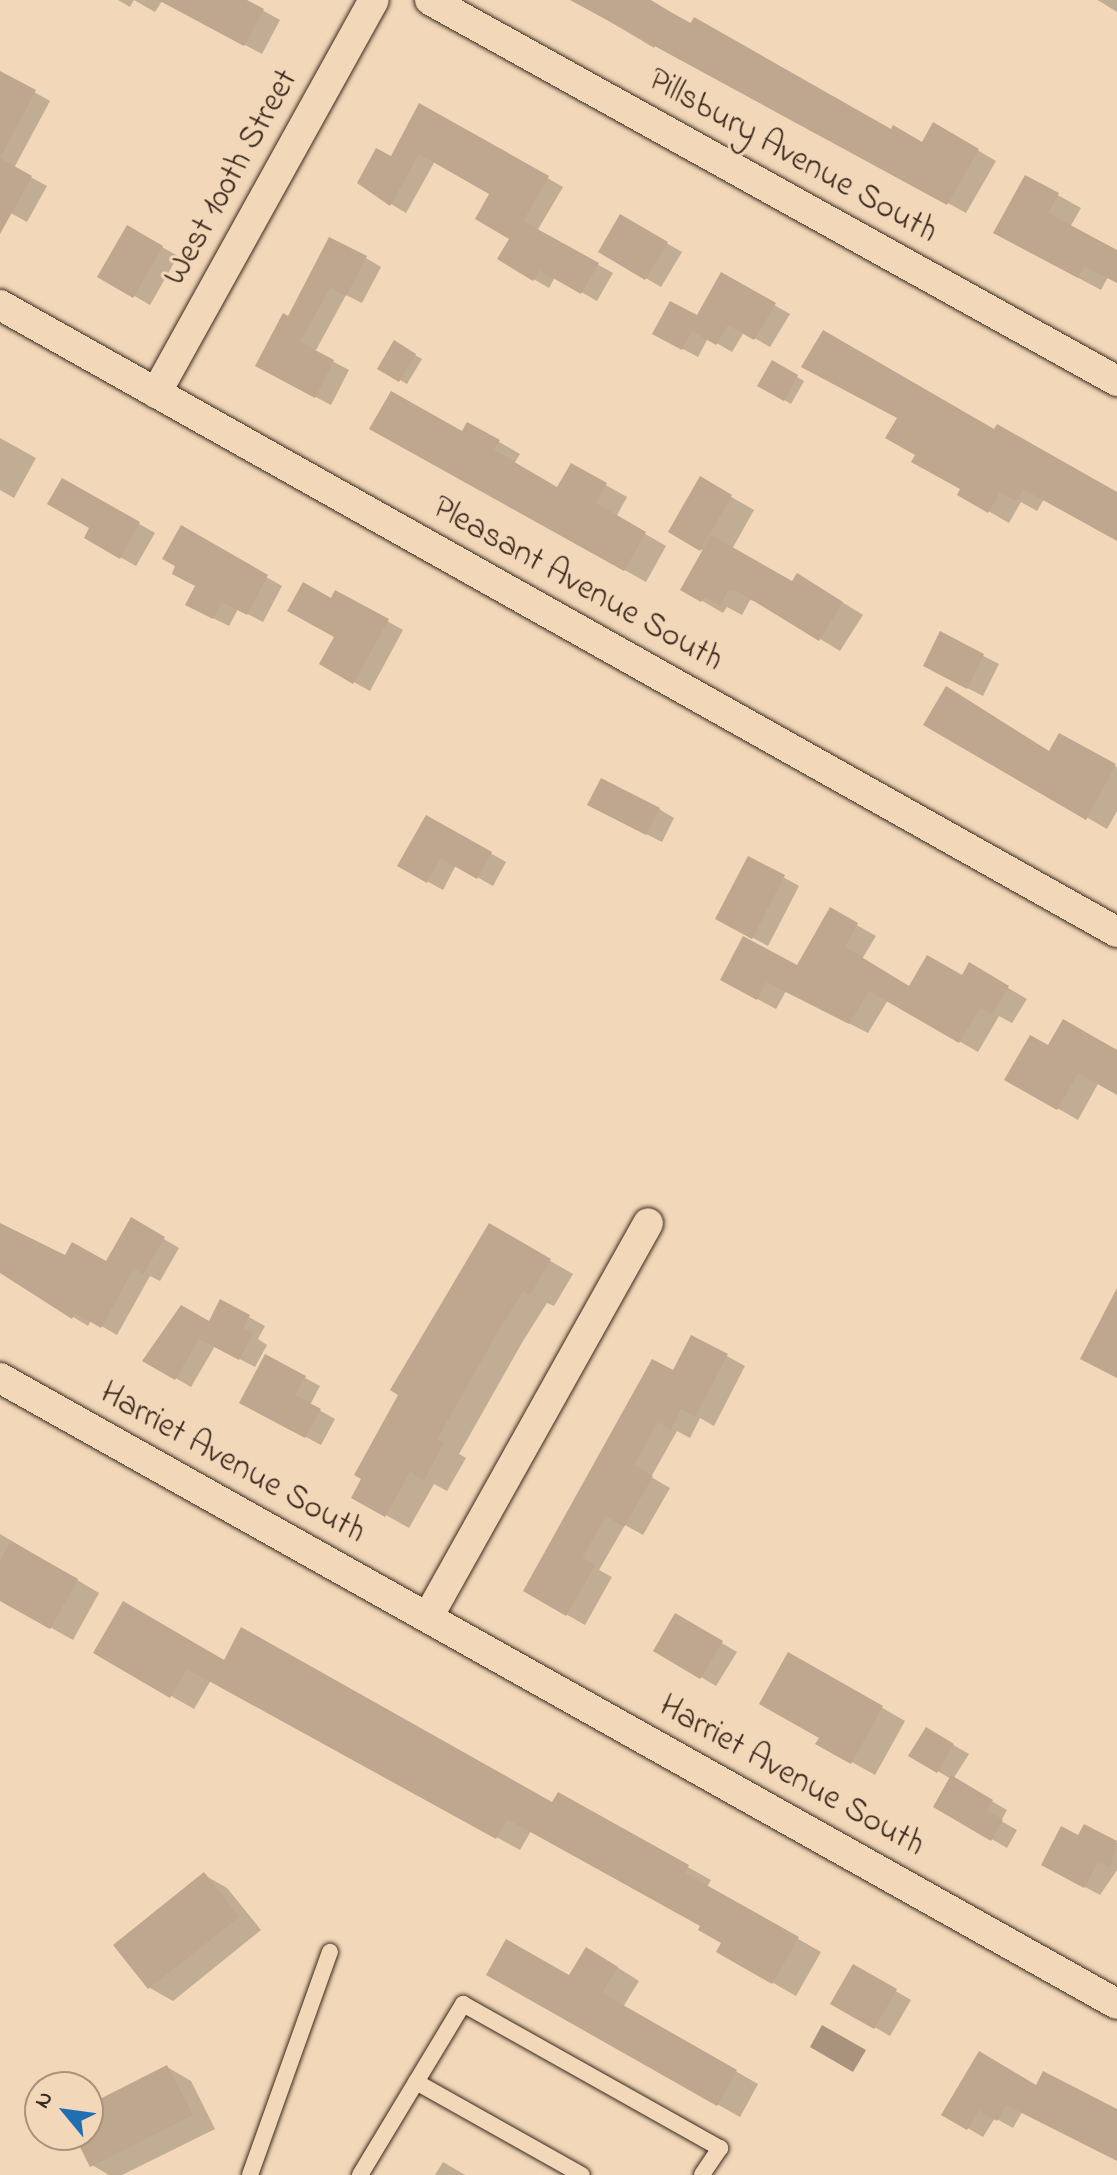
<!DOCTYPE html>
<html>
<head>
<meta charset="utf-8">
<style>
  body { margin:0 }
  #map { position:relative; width:1117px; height:2175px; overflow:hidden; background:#f2d7b9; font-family:"Indie Flower",sans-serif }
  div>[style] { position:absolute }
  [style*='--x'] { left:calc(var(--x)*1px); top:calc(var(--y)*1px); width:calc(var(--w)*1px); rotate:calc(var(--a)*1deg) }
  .water>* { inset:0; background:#a9937c }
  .shadow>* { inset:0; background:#0003 }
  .building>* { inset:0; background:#bfa68e }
  .roads { filter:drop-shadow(0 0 2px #3b2a1e) drop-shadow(0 0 2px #3b2a1e) }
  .lane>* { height:16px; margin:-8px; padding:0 8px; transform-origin:8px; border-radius:8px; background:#f2d7b9 }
  .street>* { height:30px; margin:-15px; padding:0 15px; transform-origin:15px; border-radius:15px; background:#f2d7b9 }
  span { translate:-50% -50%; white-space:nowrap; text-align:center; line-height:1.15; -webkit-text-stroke:6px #f2d7b9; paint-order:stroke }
  .street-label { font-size:34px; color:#3b2a1e }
  .north { position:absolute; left:24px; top:2071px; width:80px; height:80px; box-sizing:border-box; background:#f2d7b9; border:2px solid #a9927b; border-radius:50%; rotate:299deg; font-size:22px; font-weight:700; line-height:32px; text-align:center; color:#3b2a1e }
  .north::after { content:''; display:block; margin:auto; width:28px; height:36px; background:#1f6fb2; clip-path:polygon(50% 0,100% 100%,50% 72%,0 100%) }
</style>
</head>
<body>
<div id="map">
  <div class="water">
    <div style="clip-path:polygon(822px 2025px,866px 2050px,853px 2072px,810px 2047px)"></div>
  </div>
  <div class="shadow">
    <div style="clip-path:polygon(118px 0,244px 0,280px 20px,262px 54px,162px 1px,155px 12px,134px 0,130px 7px)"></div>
    <div style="clip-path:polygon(595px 0,648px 0,892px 131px,922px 144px,934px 125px,996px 161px,966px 213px,657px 42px,654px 48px,589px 9px)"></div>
    <div style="clip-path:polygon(1097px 0,1117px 0,1117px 12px,1101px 2px)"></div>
    <div style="clip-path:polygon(6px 76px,50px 101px,14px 168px,47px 186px,27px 222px,0 207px,0 88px)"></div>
    <div style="clip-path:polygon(420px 105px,563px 187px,537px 231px,613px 273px,597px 301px,555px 277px,549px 288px,499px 259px,512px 238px,492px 193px,435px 161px,406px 213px,391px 204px,392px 159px)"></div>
    <div style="clip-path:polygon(1025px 177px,1081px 208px,1070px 227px,1117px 252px,1117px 282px,1108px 277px,1101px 290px,1019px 246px)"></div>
    <div style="clip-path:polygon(621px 217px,682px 252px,661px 287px,601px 252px)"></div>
    <div style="clip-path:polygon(128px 228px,178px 256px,150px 305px,100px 276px)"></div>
    <div style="clip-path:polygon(366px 258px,381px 267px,362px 303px,346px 295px,315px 352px,349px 370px,331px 405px,272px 374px,289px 319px)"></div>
    <div style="clip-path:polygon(722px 275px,790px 314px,770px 347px,744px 332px,732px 352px,708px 338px,698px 357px,670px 342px,698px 318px)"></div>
    <div style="clip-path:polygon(394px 343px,422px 359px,407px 384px,380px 368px)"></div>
    <div style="clip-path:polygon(773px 363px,804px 381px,791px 404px,760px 385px)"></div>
    <div style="clip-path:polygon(468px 424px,520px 454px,514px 464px,558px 489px,572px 466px,627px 497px,616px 517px,666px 546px,646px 582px,372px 428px,463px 433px)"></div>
    <div style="clip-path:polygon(995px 432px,1117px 492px,1117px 539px,1044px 499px,1037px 511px,1021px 502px,1009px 523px,959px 494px)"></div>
    <div style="clip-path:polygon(0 438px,36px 458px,14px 498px,0 490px)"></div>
    <div style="clip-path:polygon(700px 479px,754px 510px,732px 549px,793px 584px,818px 587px,863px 615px,840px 651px,760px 602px,750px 600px,742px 615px,727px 607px,723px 613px,682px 589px,704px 551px,671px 532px)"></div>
    <div style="clip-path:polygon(63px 480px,155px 533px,136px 566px,86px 538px,92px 527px)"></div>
    <div style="clip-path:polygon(181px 528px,282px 586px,263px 622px,238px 609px,229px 626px,203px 613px,197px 586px,178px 566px)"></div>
    <div style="clip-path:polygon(336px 592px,403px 630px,370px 691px,321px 664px,336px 636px,331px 600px)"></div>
    <div style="clip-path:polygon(941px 634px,999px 664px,983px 696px,940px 674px)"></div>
    <div style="clip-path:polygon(925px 724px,1050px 753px,1059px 736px,1117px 767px,1117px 811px,1107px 829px)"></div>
    <div style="clip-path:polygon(659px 809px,674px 818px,662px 842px,605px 813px)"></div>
    <div style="clip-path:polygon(427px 817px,506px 862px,493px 886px,456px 865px,443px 890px,400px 866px)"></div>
    <div style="clip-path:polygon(749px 858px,799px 886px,768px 946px,733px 927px)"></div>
    <div style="clip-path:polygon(830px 910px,876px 936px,862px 959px,910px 988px,962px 978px,969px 965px,1027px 999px,1012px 1023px,999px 1016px,978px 1052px,888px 1000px,868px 1033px,786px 991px,776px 1009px,741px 990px,797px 968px)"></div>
    <div style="clip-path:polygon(1063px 1022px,1117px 1050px,1117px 1092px,1099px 1082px,1078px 1120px,1007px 1079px,1049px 1048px)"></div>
    <div style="clip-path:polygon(132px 1220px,179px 1248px,160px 1281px,150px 1276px,117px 1335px,91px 1320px,88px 1326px,0 1272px,0 1225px,65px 1258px,106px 1263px)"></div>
    <div style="clip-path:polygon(490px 1226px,573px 1274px,554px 1306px,547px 1303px,523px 1341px,459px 1454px,466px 1458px,447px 1491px,434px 1484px,409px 1528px,354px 1497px)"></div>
    <div style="clip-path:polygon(221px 1302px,265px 1326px,258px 1339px,267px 1345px,255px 1367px,215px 1346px,191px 1387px,145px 1360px,210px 1324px)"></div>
    <div style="clip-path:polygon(692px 1337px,745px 1366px,714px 1426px,700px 1418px,690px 1438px,677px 1431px,651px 1477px,670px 1488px,643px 1535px,625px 1525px,599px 1570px,612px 1577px,585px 1625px,525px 1591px,674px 1373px)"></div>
    <div style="clip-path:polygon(305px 1378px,320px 1386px,310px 1405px,335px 1419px,321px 1445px,257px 1411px)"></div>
    <div style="clip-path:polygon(0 1534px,99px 1593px,73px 1640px,0 1599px)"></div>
    <div style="clip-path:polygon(676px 1616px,737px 1652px,716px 1686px,655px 1650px)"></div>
    <div style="clip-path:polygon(95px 1653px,224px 1662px,553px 1804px,558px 1795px,711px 1880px,707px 1887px,821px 1952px,796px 1996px,719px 1952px,724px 1943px,702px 1926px,531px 1831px,520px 1850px,211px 1680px,194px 1709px)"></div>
    <div style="clip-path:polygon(789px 1654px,905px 1721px,875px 1775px,818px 1743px,821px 1737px)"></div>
    <div style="clip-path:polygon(927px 1730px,969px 1754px,953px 1779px,1007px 1810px,1001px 1821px,1017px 1830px,1007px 1848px,935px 1806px,951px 1779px,911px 1755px)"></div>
    <div style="clip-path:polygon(1085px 1827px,1117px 1843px,1117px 1870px,1100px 1895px,1059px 1873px)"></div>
    <div style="clip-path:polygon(204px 1875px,227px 1888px,261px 1930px,173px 2001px,150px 1988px,116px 1946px)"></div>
    <div style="clip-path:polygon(609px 1962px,639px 1981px,623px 2007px,758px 2084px,740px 2117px,489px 1975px,570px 1978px)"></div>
    <div style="clip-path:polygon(854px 1967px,911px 2000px,890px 2036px,833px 2003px)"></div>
    <div style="clip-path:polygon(167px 2067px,191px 2081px,215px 2129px,122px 2175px,109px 2175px,92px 2165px,77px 2135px,88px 2135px,88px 2107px)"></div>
    <div style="clip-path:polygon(1037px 2087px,1117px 2112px,1117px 2160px,1022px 2112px,1013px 2128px,995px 2118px,983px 2137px,944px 2114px)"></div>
    <div style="clip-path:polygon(443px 2162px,465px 2175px,435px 2175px)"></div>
  </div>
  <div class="building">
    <div style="clip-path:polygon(158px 0,247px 0,264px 9px,244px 46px)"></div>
    <div style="clip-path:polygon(570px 0,651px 0,690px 24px,694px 17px,891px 129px,893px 125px,922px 142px,933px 122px,979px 149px,947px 205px)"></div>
    <div style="clip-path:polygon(0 71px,36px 90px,0 158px,32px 176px,0 234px)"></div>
    <div style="clip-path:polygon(419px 103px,549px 176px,523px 221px,599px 263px,581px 294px,539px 270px,533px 281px,497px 259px,509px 239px,475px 219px,489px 194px,419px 154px,390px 206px,357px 183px,376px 148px,391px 156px)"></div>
    <div style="clip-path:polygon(1025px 175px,1059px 193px,1048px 213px,1117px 250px,1117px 283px,1084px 266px,1078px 278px,993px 233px)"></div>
    <div style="clip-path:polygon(620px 214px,668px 242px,645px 280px,598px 252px)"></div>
    <div style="clip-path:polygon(127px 225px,163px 246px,133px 298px,97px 277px)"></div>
    <div style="clip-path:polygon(329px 237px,367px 256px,346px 296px,330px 288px,300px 342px,334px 360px,315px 398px,255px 366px,283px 313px,288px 316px)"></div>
    <div style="clip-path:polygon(721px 272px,776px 303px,754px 340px,728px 325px,716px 345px,692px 331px,682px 350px,652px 334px,670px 301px,697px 315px)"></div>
    <div style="clip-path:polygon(823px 330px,994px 429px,997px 424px,1117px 492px,1117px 541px,1023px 489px,1016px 501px,1000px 492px,988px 513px,957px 495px,960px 489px,911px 462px,915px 455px,885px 438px,897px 418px,801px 367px)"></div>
    <div style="clip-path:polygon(394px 340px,416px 354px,399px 382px,377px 369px)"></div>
    <div style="clip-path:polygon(772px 360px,798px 375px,784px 401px,757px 386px)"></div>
    <div style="clip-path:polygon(391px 391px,462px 431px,467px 422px,500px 440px,494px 450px,557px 487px,571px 463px,607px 483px,596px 503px,646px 532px,624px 571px,369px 429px)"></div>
    <div style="clip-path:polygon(700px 476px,732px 495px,700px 551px,668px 532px)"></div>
    <div style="clip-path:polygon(62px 478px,140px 522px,120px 559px,84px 538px,89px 528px,47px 504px)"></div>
    <div style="clip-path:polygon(181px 525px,268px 575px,247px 615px,222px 602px,213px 619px,185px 605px,195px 586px,172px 574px,175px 566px,162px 559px)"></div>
    <div style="clip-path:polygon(711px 535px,792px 581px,797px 573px,843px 602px,819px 641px,739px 592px,729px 589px,720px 605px,705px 597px,701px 602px,680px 590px)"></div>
    <div style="clip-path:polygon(303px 582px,331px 598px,335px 590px,389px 619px,353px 684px,319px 664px,334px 637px,287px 611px)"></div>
    <div style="clip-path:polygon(940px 631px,984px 654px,967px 689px,923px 666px)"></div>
    <div style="clip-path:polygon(946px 686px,1049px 751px,1059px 733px,1116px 764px,1086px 820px,923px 725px)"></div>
    <div style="clip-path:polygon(601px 778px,660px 808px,646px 835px,587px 805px)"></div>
    <div style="clip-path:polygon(426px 815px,492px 852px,477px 879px,440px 858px,427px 883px,397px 866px)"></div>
    <div style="clip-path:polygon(748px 856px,785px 875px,752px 939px,715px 919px)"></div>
    <div style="clip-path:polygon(830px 907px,858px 923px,845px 947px,909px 986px,927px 955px,962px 975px,969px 962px,1009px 986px,992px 1014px,980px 1008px,959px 1043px,869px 991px,849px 1024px,766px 982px,757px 1000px,720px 980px,743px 936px,797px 965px)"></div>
    <div style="clip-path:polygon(1063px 1019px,1117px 1050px,1117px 1095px,1078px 1073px,1057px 1110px,1004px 1080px,1030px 1035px,1048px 1045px)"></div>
    <div style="clip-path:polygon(131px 1217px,165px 1237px,143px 1274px,134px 1268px,101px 1328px,75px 1313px,72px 1319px,0 1273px,0 1223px,65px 1255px,72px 1242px,106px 1261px)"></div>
    <div style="clip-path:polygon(489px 1223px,551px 1259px,530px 1295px,523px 1291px,500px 1328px,437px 1439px,444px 1443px,424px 1480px,410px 1472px,385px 1517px,351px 1498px,361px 1479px,354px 1475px,398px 1395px,390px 1390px)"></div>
    <div style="clip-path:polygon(1117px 1288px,1117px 1378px,1080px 1359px)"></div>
    <div style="clip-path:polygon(220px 1299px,250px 1315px,243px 1329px,253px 1334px,239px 1360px,199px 1339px,206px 1327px,175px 1380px,142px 1361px,181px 1305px,209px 1321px)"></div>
    <div style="clip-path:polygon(691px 1335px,728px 1354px,695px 1417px,681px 1409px,671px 1429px,658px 1422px,634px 1465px,653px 1476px,624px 1527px,606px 1516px,582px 1558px,595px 1565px,566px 1616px,523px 1591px,652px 1359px,673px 1370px)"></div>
    <div style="clip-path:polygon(265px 1354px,306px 1376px,295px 1395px,321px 1409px,305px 1438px,239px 1403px)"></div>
    <div style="clip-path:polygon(11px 1541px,78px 1579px,50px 1629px,0 1601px,0 1561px)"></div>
    <div style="clip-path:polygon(123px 1601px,224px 1660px,241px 1627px,552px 1802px,558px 1792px,689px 1865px,685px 1873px,799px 1937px,772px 1984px,716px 1952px,721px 1943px,698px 1930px,700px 1926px,507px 1819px,496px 1839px,187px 1669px,170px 1698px,93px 1653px)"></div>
    <div style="clip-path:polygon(675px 1613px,723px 1641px,700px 1679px,653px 1651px)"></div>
    <div style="clip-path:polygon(788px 1652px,883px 1706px,851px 1764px,815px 1744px,819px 1738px,759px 1704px)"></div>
    <div style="clip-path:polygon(926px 1727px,954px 1744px,937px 1773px,908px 1756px)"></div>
    <div style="clip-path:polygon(951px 1775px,993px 1800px,987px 1810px,1003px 1820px,991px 1841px,933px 1807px)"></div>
    <div style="clip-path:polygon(1084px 1824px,1117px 1841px,1110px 1868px,1098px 1862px,1084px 1888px,1041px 1865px,1061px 1826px,1078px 1835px)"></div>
    <div style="clip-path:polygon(204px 1872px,239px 1917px,148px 1989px,113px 1945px)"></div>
    <div style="clip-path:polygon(506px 1939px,569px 1975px,586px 1947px,618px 1967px,602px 1993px,737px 2070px,717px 2106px,486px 1975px)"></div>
    <div style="clip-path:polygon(853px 1964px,897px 1989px,874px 2029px,830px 2004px)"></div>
    <div style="clip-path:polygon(979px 2051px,1036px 2085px,1043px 2071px,1117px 2109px,1117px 2161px,1006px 2105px,997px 2121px,979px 2110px,967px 2130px,941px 2115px)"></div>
    <div style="clip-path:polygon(167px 2065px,193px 2115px,90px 2167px,74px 2135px,88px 2135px,88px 2105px)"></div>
  </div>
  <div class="roads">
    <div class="lane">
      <div style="--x:416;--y:2082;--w:190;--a:29.3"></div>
      <div style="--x:250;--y:2175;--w:237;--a:-70.3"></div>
      <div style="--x:360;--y:2175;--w:200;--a:-58.9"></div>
      <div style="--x:463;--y:2004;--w:295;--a:29.3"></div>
      <div style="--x:720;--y:2148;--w:32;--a:124"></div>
    </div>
    <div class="street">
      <div style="--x:430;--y:0;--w:786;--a:29.01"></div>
      <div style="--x:0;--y:305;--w:1281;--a:29.31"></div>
      <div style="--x:156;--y:393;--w:449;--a:-61"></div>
      <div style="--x:0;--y:1378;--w:1280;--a:29.27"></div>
      <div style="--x:428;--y:1617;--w:451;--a:-60.8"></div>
    </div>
  </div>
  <div class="street-label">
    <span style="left:792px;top:157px;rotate:29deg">Pillsbury Avenue South</span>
    <span style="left:232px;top:178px;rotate:-61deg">West 100th Street</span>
    <span style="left:577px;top:585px;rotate:29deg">Pleasant Avenue South</span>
    <span style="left:232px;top:1464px;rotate:29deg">Harriet Avenue South</span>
    <span style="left:791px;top:1777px;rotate:29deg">Harriet Avenue South</span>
  </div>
  <div class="north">N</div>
</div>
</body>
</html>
